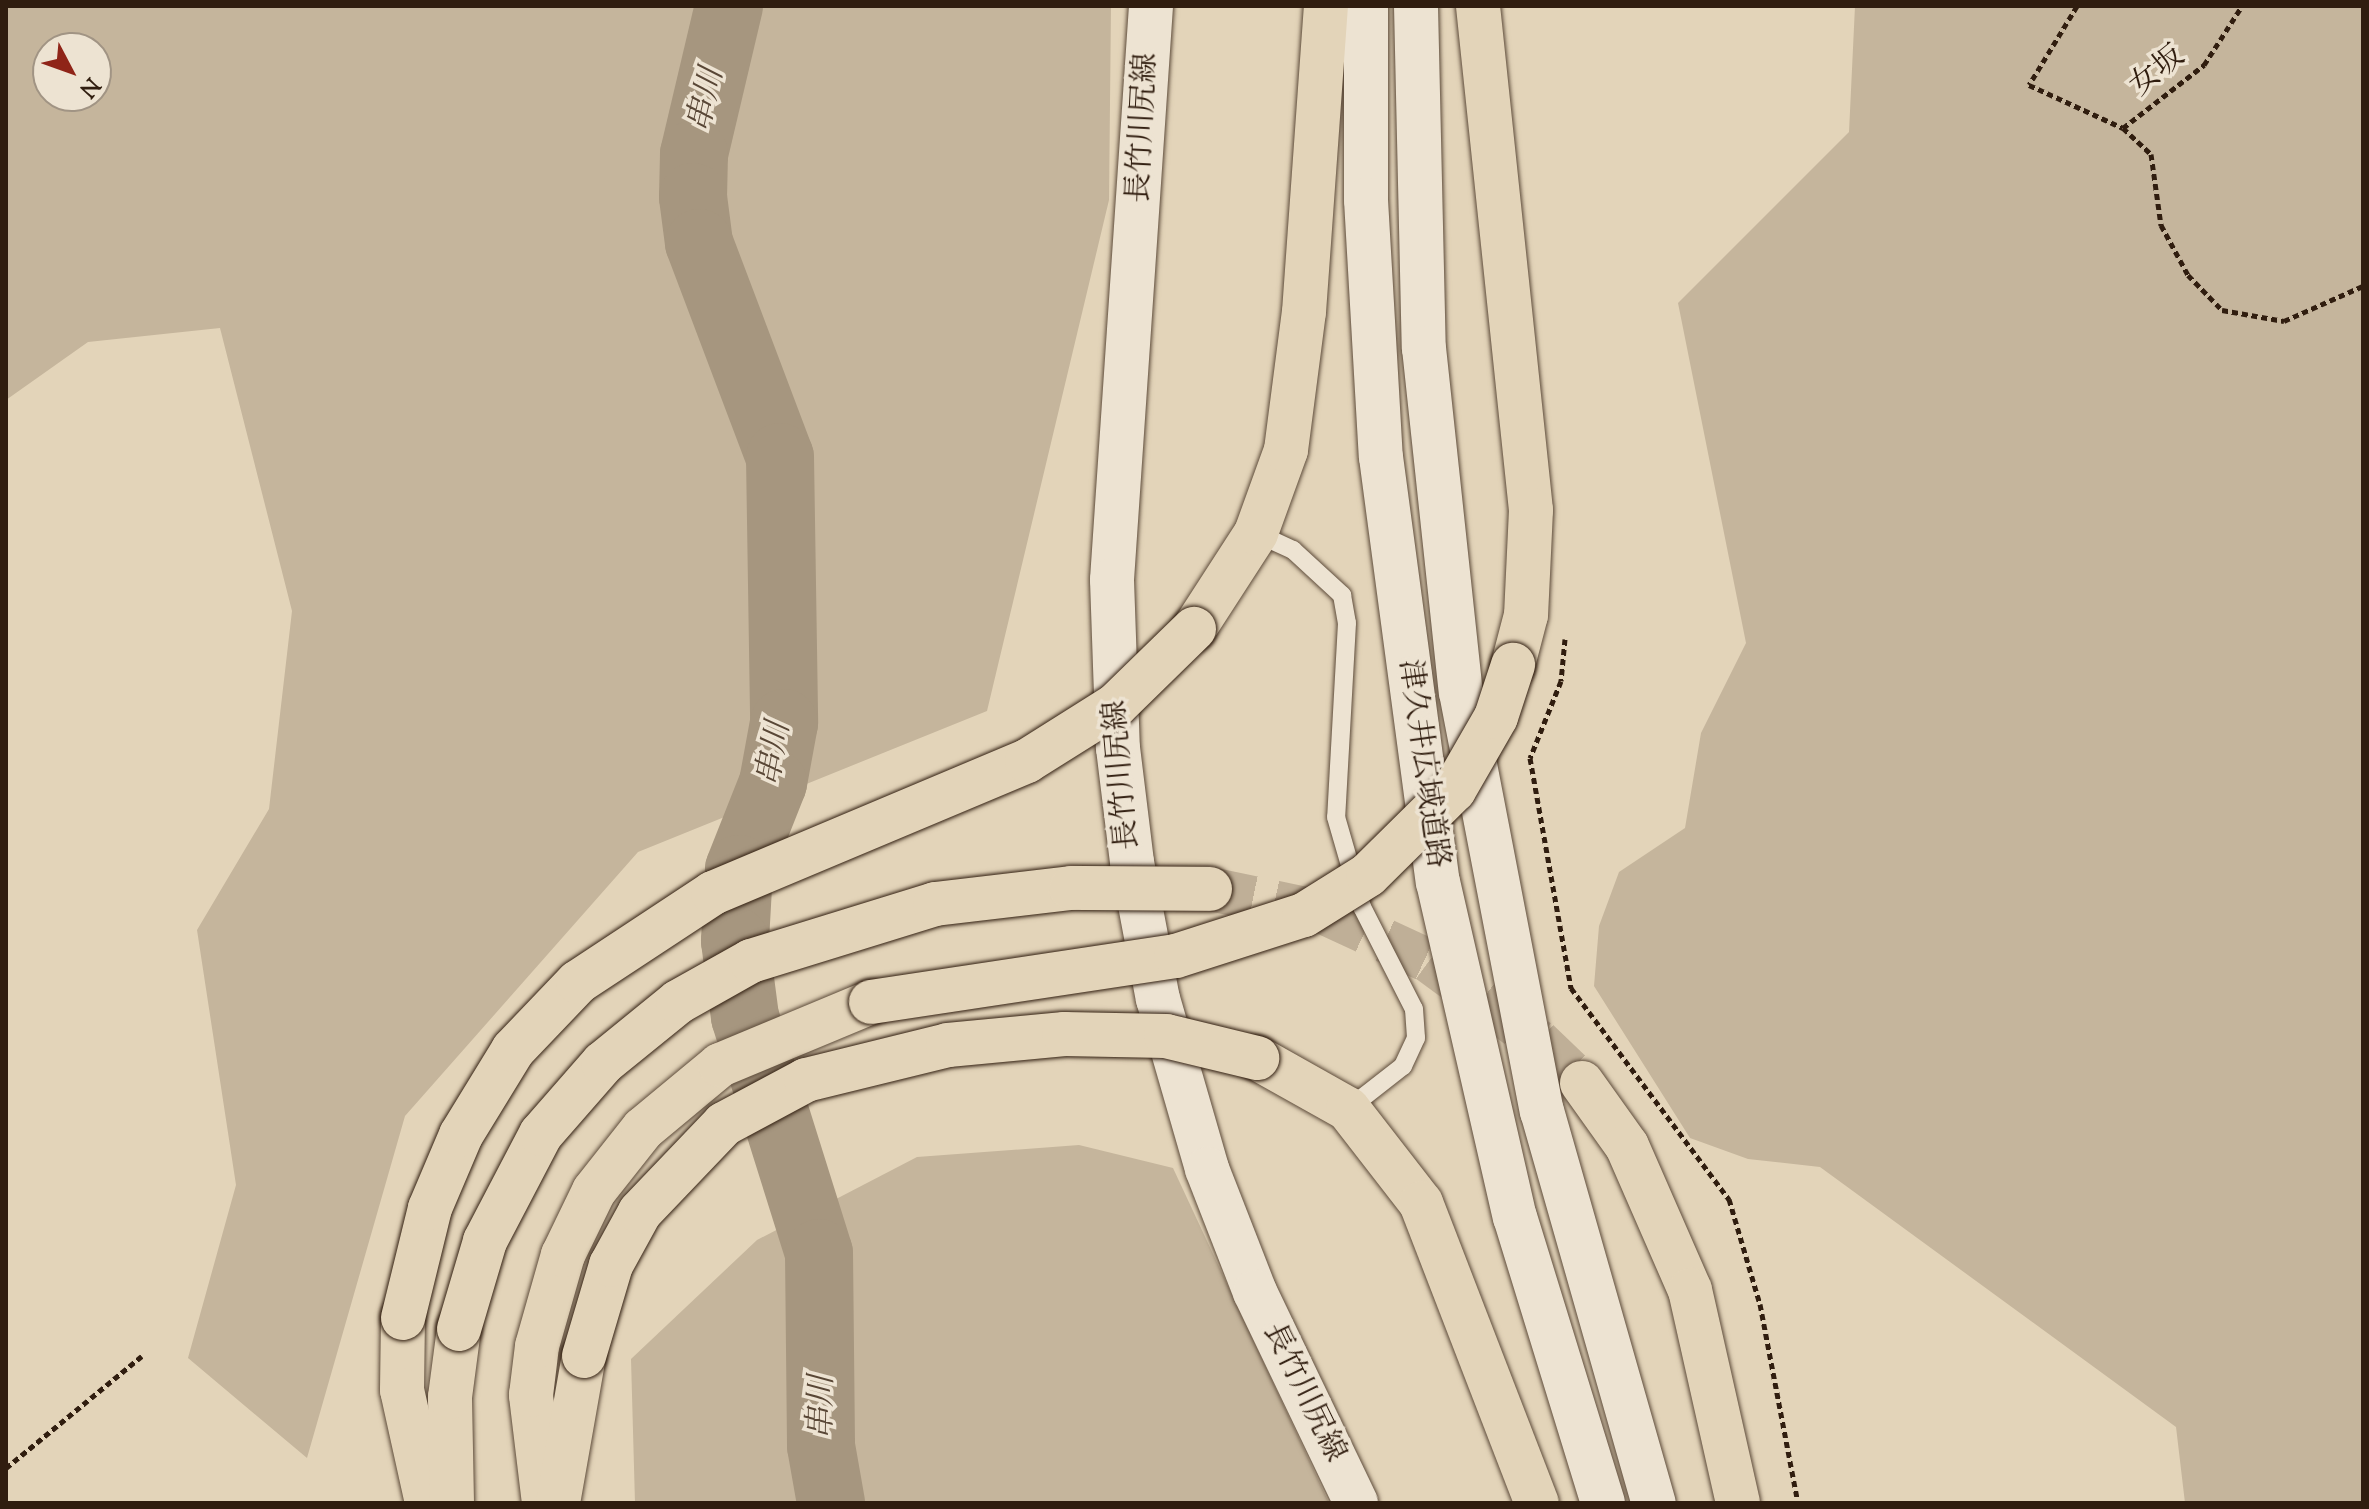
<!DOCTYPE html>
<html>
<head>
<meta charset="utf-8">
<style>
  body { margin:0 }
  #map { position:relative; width:2369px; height:1509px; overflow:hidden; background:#e3d4b9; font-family:"Sorts Mill Goudy","Noto Serif JP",serif }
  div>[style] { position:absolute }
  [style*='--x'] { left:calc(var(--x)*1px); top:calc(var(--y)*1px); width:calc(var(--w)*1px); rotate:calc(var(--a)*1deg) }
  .green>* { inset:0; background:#c5b59c }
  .river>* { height:68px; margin:-34px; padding:0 34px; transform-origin:34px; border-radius:34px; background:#a6967f }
  .motorway-tunnel>* { height:44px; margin-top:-22px; transform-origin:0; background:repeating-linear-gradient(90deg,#bfaf97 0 44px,transparent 0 66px) }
  .path>* { height:5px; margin-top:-2.5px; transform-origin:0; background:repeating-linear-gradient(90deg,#301d0f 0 6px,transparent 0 10px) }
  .roads { filter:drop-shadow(0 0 2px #5d4b3a) drop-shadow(0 0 2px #5d4b3a) }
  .service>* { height:18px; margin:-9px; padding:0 9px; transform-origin:9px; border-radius:9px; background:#ede3d2 }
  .secondary>* { height:44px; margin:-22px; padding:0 22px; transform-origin:22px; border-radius:22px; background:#ede3d2 }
  .motorway>* { height:44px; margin:-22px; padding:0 22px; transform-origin:22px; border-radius:22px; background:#e3d4b9 }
  .bridges { filter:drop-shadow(0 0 2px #301d0f) drop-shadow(0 0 2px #301d0f) }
  .motorway-bridge>* { height:44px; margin:-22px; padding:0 22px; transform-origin:22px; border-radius:22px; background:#e3d4b9 }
  span { translate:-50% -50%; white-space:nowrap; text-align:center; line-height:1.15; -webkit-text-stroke:7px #ede3d2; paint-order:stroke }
  .street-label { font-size:30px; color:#301d0f }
  .water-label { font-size:32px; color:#594736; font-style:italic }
  .frame { position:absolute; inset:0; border:8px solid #301d0f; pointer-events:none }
  .north { position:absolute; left:32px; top:32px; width:80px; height:80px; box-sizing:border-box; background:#ede3d2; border:2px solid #a19484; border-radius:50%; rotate:131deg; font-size:22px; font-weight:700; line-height:32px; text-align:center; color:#301d0f }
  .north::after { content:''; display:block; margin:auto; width:28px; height:36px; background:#8f2418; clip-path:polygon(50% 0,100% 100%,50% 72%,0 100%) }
</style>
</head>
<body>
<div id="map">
  <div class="green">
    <div style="clip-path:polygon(evenodd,6px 6px,1111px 6px,1109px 200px,987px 711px,638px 852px,405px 1116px,307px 1458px,188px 1358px,236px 1185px,197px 930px,269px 809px,292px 611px,220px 328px,88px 342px,6px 400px,6px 6px,48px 48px,96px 48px,96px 96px,48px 96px,48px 48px)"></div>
    <div style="clip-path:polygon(1855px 6px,2363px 6px,2363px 1503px,2185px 1503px,2176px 1427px,1820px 1167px,1748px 1159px,1690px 1138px,1594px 986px,1599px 926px,1619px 872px,1685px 828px,1701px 733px,1746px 643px,1678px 303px,1849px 132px)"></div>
    <div style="clip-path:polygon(1079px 1145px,1173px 1168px,1329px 1503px,635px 1503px,631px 1359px,757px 1240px,917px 1157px)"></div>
  </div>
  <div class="river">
    <div style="--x:729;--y:6;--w:152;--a:103.3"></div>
    <div style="--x:694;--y:154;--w:43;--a:91.3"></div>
    <div style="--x:693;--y:197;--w:46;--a:82.6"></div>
    <div style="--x:699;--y:243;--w:229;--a:69.3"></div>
    <div style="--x:780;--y:457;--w:266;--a:89.1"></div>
    <div style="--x:784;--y:723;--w:61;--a:100.4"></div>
    <div style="--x:773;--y:783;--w:92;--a:111.6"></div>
    <div style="--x:739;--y:869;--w:72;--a:93.2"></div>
    <div style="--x:735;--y:941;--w:77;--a:82.5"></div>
    <div style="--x:745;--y:1017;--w:247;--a:72.6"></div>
    <div style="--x:819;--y:1253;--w:193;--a:89.4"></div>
    <div style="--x:821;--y:1446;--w:58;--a:80"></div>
  </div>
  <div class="motorway-tunnel">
    <div style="--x:1210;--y:889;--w:117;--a:11.8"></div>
    <div style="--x:1325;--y:913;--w:115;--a:24.8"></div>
    <div style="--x:1429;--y:961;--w:135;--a:36.3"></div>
    <div style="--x:1538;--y:1041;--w:61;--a:43.7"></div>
  </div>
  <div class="path">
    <div style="--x:2077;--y:6;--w:92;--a:121.3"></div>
    <div style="--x:2029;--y:85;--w:103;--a:24.6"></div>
    <div style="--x:2123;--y:128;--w:38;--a:43"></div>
    <div style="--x:2151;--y:154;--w:72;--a:82"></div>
    <div style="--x:2161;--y:225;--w:57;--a:61.6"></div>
    <div style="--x:2188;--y:275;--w:49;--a:45.8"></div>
    <div style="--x:2222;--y:310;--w:63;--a:10.1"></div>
    <div style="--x:2284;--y:321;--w:86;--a:-23.9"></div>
    <div style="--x:2123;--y:128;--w:103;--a:-37.9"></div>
    <div style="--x:2204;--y:65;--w:70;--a:-57.2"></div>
    <div style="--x:1565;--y:639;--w:42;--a:95.4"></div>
    <div style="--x:1561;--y:681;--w:83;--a:111.9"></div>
    <div style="--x:1530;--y:758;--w:234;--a:79.9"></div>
    <div style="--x:1571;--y:988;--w:264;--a:53.2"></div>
    <div style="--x:1729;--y:1199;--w:109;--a:73.6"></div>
    <div style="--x:1760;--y:1304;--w:203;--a:79.2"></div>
    <div style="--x:6;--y:1468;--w:176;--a:-39.5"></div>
  </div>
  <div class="roads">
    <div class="service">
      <div style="--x:1256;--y:533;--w:41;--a:24.7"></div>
      <div style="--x:1293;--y:550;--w:67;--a:42.6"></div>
      <div style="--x:1342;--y:595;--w:28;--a:80"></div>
      <div style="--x:1347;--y:623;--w:194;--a:93.2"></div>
      <div style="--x:1336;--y:817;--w:94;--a:73.9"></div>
      <div style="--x:1362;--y:907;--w:114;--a:63"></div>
      <div style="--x:1414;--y:1009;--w:29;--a:86"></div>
      <div style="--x:1416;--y:1038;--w:31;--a:115"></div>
      <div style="--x:1403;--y:1066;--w:70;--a:142"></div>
    </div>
    <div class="secondary">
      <div style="--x:1151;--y:6;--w:575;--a:93.89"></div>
      <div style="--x:1112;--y:580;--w:168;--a:88"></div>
      <div style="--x:1118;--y:748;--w:115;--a:83"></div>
      <div style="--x:1132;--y:862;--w:139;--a:79.3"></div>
      <div style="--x:1158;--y:999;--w:177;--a:73.9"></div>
      <div style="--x:1207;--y:1169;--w:132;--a:68.7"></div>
      <div style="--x:1255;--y:1292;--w:234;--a:64.4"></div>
      <div style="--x:1366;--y:6;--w:194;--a:90"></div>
      <div style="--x:1366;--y:200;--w:257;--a:86.7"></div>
      <div style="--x:1381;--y:457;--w:429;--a:82.4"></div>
      <div style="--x:1438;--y:882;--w:344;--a:77.1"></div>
      <div style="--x:1515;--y:1217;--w:299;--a:72.9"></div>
      <div style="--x:1416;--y:6;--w:342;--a:88.7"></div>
      <div style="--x:1424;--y:348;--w:346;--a:83.9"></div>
      <div style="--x:1461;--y:692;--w:427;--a:79.1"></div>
      <div style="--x:1542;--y:1111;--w:408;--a:74.1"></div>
    </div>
    <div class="motorway">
      <div style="--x:1478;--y:6;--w:507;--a:84"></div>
      <div style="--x:1531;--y:510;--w:105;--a:92.7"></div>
      <div style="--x:1526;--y:615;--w:52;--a:104.6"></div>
      <div style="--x:1194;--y:629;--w:114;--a:-57.1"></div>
      <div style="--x:1256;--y:533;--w:88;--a:-70.1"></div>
      <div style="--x:1286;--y:450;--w:139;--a:-82.6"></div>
      <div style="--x:1304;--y:312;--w:307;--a:-85.9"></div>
      <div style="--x:1257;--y:1058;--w:104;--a:29.3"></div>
      <div style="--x:1348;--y:1109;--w:119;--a:52.2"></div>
      <div style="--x:1421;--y:1203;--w:322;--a:68.9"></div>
      <div style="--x:1582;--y:1083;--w:77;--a:54.5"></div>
      <div style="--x:1627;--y:1146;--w:157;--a:66.4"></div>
      <div style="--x:1690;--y:1290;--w:218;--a:77.3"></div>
      <div style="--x:403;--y:1318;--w:72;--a:90.8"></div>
      <div style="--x:402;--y:1390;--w:116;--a:77.5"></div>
      <div style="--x:452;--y:1503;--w:106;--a:-91.1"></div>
      <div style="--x:450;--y:1397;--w:69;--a:-82.5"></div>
      <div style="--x:544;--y:1503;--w:109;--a:-96.9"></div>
      <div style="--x:531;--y:1395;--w:49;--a:-83"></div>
      <div style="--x:537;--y:1346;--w:95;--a:-74.1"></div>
      <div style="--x:563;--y:1255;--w:71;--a:-64.2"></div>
      <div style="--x:594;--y:1191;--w:79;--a:-51.7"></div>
      <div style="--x:643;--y:1129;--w:100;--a:-39.7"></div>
      <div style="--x:720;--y:1065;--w:164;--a:-22.6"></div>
      <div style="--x:558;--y:1503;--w:149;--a:-80"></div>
    </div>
  </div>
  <div class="bridges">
    <div class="motorway-bridge">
      <div style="--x:871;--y:1002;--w:308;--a:-8.6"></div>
      <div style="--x:1176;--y:956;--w:134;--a:-17.8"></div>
      <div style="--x:1304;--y:915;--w:75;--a:-32"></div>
      <div style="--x:1368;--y:875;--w:121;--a:-44.7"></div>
      <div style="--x:1454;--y:790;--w:84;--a:-60.1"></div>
      <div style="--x:1496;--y:717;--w:55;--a:-71.9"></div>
      <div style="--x:403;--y:1318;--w:113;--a:-76.2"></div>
      <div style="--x:430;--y:1208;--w:79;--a:-67"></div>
      <div style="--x:461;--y:1135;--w:100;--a:-58.5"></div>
      <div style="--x:513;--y:1050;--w:94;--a:-46.3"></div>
      <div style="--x:578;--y:982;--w:162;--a:-33.4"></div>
      <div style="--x:713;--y:893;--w:341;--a:-22.8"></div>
      <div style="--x:1027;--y:761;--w:105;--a:-32.2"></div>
      <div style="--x:1116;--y:705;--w:109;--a:-44.3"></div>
      <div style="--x:459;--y:1329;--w:92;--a:-73.5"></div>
      <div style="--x:485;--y:1241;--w:121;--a:-62.4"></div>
      <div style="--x:541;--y:1134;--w:94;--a:-48.9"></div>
      <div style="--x:603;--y:1063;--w:97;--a:-39.1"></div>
      <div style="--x:678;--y:1002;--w:84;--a:-29.3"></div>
      <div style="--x:751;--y:961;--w:193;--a:-17.2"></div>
      <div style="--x:935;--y:904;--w:137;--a:-6.7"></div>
      <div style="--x:1071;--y:888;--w:139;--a:0.4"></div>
      <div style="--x:584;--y:1356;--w:95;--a:-73.5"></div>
      <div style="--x:611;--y:1265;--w:60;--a:-61.3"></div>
      <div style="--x:640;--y:1212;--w:122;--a:-46.3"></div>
      <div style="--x:724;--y:1124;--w:93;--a:-28.2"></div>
      <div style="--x:806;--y:1080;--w:146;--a:-13.8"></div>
      <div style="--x:948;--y:1045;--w:117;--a:-5.4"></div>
      <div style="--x:1064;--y:1034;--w:102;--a:1.1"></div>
      <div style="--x:1166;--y:1036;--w:94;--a:13.6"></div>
    </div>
  </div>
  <div class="street-label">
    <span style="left:2158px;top:72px;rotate:-39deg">女坂</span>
    <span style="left:1144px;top:128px;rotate:-87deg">長竹川尻線</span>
    <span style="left:1422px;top:764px;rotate:82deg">津久井広域道路</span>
    <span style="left:1123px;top:775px;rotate:-95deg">長竹川尻線</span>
    <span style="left:1303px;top:1393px;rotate:64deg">長竹川尻線</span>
  </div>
  <div class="water-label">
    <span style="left:707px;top:100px;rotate:-77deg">串川</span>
    <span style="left:775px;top:754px;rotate:-80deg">串川</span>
    <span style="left:823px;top:1407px;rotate:-89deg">串川</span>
  </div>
  <div class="frame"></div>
  <div class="north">N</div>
</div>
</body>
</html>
